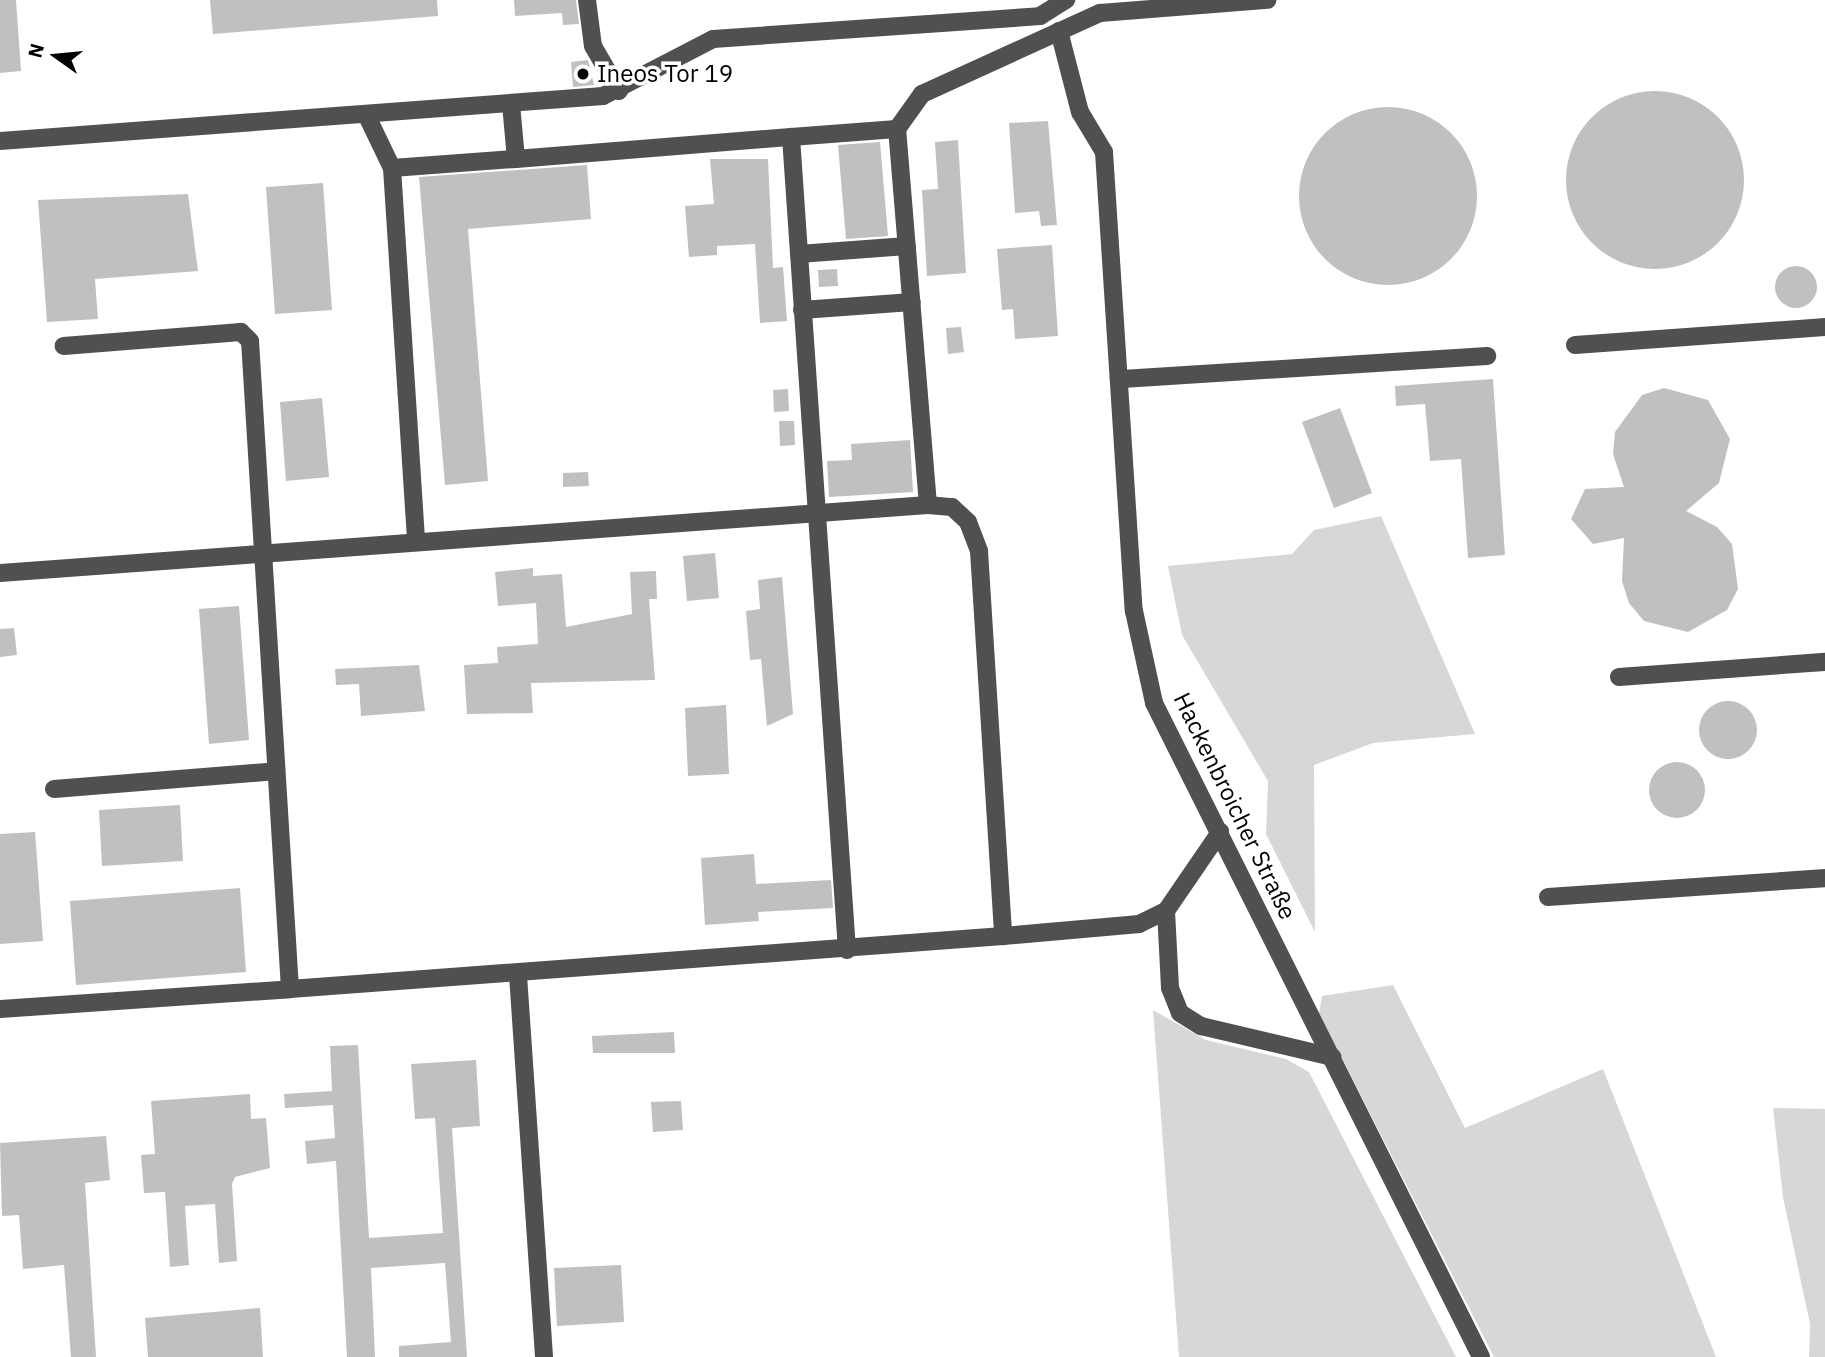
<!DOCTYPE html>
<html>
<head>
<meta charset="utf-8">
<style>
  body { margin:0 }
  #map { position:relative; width:1825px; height:1357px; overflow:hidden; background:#fff; font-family:"IBM Plex Sans",sans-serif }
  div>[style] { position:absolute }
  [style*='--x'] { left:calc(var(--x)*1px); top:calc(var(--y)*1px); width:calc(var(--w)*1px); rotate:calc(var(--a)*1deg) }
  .green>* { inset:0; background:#d7d7d7 }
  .building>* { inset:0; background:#c0c0c0 }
  .round { border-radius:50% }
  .minor>* { height:18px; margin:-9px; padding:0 9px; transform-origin:9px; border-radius:9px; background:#505050 }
  .dots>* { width:19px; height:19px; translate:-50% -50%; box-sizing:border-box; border:4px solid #fff; border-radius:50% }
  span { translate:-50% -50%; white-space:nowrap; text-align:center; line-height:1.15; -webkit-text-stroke:7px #fff; paint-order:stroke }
  .poi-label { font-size:24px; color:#000 }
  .left { translate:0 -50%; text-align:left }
  .street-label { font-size:24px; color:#000 }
  .north { position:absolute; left:21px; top:21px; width:70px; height:70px; -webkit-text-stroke:5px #fff; paint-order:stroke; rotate:285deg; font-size:19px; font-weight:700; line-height:28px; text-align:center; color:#000 }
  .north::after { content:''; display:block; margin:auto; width:24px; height:32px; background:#000; clip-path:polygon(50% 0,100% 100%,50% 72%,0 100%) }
</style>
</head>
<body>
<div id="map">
  <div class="green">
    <div style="clip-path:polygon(1381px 516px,1475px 734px,1373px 743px,1314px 765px,1315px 932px,1266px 834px,1268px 781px,1182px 635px,1168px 566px,1292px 554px,1314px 530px)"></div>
    <div style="clip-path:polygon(1393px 985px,1465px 1128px,1603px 1069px,1716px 1357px,1494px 1357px,1319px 1013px,1322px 996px)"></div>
    <div style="clip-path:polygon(1153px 1010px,1206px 1040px,1286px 1059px,1309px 1072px,1456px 1357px,1179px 1357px)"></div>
    <div style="clip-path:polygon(1773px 1108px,1825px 1109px,1825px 1357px,1809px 1357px,1810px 1324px,1783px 1197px)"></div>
  </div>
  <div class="building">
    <div style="clip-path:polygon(0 0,16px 0,21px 71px,0 73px)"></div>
    <div style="clip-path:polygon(210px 0,437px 0,438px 16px,213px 34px)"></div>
    <div style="clip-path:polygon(514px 0,576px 0,579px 24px,563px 25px,562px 13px,515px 16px)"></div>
    <div style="clip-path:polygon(588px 60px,594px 85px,573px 87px,571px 62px)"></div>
    <div class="round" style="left:1566px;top:91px;width:178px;height:178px"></div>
    <div class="round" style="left:1299px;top:107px;width:178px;height:178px"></div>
    <div style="clip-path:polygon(1048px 121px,1057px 225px,1041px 226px,1039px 211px,1015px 213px,1009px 123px)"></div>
    <div style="clip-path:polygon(958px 140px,966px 273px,927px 276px,922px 190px,938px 189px,935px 142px)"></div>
    <div style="clip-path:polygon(880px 142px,888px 236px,846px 239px,838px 145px)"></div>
    <div style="clip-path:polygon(710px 159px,768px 159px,773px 268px,783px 267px,787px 321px,760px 323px,755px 244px,717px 246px,717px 255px,689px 257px,685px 206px,714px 204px)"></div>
    <div style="clip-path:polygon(587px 165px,591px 219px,468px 229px,488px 481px,445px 485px,419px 177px)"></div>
    <div style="clip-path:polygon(323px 183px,332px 310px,275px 314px,266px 187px)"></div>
    <div style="clip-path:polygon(188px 194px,198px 271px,95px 279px,98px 319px,47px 322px,38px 200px)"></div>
    <div style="clip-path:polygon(1052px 245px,1058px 336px,1015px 339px,1013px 309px,1002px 310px,997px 249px)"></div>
    <div class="round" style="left:1775px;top:266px;width:42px;height:42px"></div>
    <div style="clip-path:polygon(837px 269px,838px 286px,819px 287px,818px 270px)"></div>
    <div style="clip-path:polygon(961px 327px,964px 352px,948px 354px,946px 328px)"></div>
    <div style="clip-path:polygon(1493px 379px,1505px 555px,1468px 558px,1461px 459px,1430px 461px,1425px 404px,1396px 406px,1395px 386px)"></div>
    <div style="clip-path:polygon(1664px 388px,1708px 400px,1730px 439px,1719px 483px,1686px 511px,1717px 527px,1732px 544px,1738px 589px,1727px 610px,1688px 632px,1644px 621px,1629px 603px,1622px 581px,1624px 538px,1593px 544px,1571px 519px,1585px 489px,1624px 487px,1613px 454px,1615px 432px,1642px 395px)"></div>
    <div style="clip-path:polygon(788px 389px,789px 411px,774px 412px,773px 390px)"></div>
    <div style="clip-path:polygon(322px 398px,329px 477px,286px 481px,280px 402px)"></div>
    <div style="clip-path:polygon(1340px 408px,1372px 493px,1334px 508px,1302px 422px)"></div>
    <div style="clip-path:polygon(779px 421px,794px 421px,795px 445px,780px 446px)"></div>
    <div style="clip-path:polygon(910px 440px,913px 492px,829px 497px,827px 461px,852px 460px,851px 444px)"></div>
    <div style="clip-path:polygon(588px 472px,589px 486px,563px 487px,563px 473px)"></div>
    <div style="clip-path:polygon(715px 553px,719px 598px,687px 601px,683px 556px)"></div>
    <div style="clip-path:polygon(533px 568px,533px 576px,562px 574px,566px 627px,632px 614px,630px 572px,656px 571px,657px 599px,649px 599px,655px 680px,531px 683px,533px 713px,467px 714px,464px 665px,498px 663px,497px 647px,538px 644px,536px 603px,498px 606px,495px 572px)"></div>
    <div style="clip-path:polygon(782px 577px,793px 714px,767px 726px,761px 659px,750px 660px,746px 611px,760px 609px,758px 580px)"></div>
    <div style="clip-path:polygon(239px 606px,249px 740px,209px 744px,199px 609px)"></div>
    <div style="clip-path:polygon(14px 628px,17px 655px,0 657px,0 629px)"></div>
    <div style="clip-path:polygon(419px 665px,425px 711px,361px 716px,359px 684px,336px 685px,335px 669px)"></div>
    <div class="round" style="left:1699px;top:701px;width:58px;height:58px"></div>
    <div style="clip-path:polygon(726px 705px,729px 774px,688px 776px,685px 708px)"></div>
    <div class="round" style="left:1649px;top:762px;width:56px;height:56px"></div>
    <div style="clip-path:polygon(180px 805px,183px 861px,102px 866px,99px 810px)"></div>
    <div style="clip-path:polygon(35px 832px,43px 941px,0 944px,0 834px)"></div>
    <div style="clip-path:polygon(754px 854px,756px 884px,831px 880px,833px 908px,758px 912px,759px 921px,705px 925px,701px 858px)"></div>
    <div style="clip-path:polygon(240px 888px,246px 972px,76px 985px,70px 901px)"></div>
    <div style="clip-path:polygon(674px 1032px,675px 1053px,593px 1053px,592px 1036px)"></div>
    <div style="clip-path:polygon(358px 1045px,369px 1238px,443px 1233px,435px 1118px,415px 1119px,411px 1064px,476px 1060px,480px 1126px,452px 1128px,467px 1357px,399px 1357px,399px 1346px,451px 1342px,445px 1263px,371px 1268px,375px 1357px,347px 1357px,336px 1161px,307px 1164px,305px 1141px,335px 1138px,333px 1105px,285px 1108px,284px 1094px,332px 1091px,330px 1046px)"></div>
    <div style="clip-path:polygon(250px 1094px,251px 1119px,266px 1118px,270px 1168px,235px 1177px,232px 1184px,237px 1261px,219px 1263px,215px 1204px,185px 1206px,189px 1265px,170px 1267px,165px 1192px,144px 1193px,141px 1155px,155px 1154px,151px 1101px)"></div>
    <div style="clip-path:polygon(681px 1101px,683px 1130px,653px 1132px,651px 1102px)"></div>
    <div style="clip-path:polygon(106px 1136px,110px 1180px,85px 1183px,96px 1357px,71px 1357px,64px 1265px,23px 1269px,19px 1215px,2px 1216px,0 1143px)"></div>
    <div style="clip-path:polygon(621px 1265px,624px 1322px,557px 1326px,554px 1268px)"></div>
    <div style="clip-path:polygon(260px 1308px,263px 1357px,148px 1357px,145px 1318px)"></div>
  </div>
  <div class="minor">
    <div style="--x:587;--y:0;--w:46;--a:82.6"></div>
    <div style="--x:593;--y:46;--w:52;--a:60"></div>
    <div style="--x:1059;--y:31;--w:84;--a:75.5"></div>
    <div style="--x:1080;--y:112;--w:47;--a:59"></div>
    <div style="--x:1104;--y:152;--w:460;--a:86.3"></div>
    <div style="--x:1134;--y:611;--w:94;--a:77.7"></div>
    <div style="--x:1154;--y:703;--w:731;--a:63.43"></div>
    <div style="--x:511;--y:104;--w:55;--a:84.8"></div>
    <div style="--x:516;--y:159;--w:276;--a:-4.6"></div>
    <div style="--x:791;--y:137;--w:815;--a:86.06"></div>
    <div style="--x:366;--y:114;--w:60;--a:64.3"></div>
    <div style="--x:392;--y:168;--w:375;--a:86.3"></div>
    <div style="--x:791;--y:137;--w:106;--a:-4.3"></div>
    <div style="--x:0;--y:141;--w:605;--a:-4.27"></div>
    <div style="--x:603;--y:96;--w:124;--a:-27.4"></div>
    <div style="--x:713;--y:39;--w:328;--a:-4"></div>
    <div style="--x:1040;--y:16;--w:31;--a:-32"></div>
    <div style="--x:392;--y:168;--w:124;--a:-4.2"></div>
    <div style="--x:799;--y:254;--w:108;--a:-4.2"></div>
    <div style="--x:802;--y:310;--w:110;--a:-4.2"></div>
    <div style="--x:1575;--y:345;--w:251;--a:-4.1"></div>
    <div style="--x:1122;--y:379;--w:366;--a:-3.6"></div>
    <div style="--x:928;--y:505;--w:377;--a:-94.7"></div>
    <div style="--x:897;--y:129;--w:43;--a:-54.5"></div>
    <div style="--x:922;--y:94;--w:196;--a:-24.5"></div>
    <div style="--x:1100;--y:13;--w:168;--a:-4.5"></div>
    <div style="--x:0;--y:573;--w:930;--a:-4.19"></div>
    <div style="--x:928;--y:505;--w:24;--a:5"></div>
    <div style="--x:952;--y:507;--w:22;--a:43"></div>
    <div style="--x:968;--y:522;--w:31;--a:69"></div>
    <div style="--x:979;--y:551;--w:386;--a:86.4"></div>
    <div style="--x:1003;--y:936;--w:715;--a:175.75"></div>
    <div style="--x:1619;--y:677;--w:207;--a:-4.2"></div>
    <div style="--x:54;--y:789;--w:223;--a:-4.6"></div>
    <div style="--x:1548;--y:897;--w:278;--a:-3.9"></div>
    <div style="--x:1166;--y:911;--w:77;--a:87"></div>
    <div style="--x:1170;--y:988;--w:27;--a:68"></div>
    <div style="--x:1180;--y:1013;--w:25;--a:32"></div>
    <div style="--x:1201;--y:1026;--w:135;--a:13.3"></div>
    <div style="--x:1003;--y:936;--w:137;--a:-5"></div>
    <div style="--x:1139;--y:924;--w:30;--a:-26"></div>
    <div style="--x:1166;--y:911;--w:96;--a:-55.6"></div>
    <div style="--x:518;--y:975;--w:383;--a:86.1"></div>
    <div style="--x:0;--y:1009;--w:291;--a:-3.9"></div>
    <div style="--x:290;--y:989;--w:649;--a:-93.53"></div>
    <div style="--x:250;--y:341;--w:13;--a:-135"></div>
    <div style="--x:241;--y:332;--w:178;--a:175.5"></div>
  </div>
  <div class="dots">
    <div style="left:583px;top:74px;background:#000"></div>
  </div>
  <div class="poi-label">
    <span class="left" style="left:597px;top:74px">Ineos Tor 19</span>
  </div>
  <div class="street-label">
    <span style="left:1235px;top:806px;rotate:64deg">Hackenbroicher Straße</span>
  </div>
  <div class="north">N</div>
</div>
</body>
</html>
